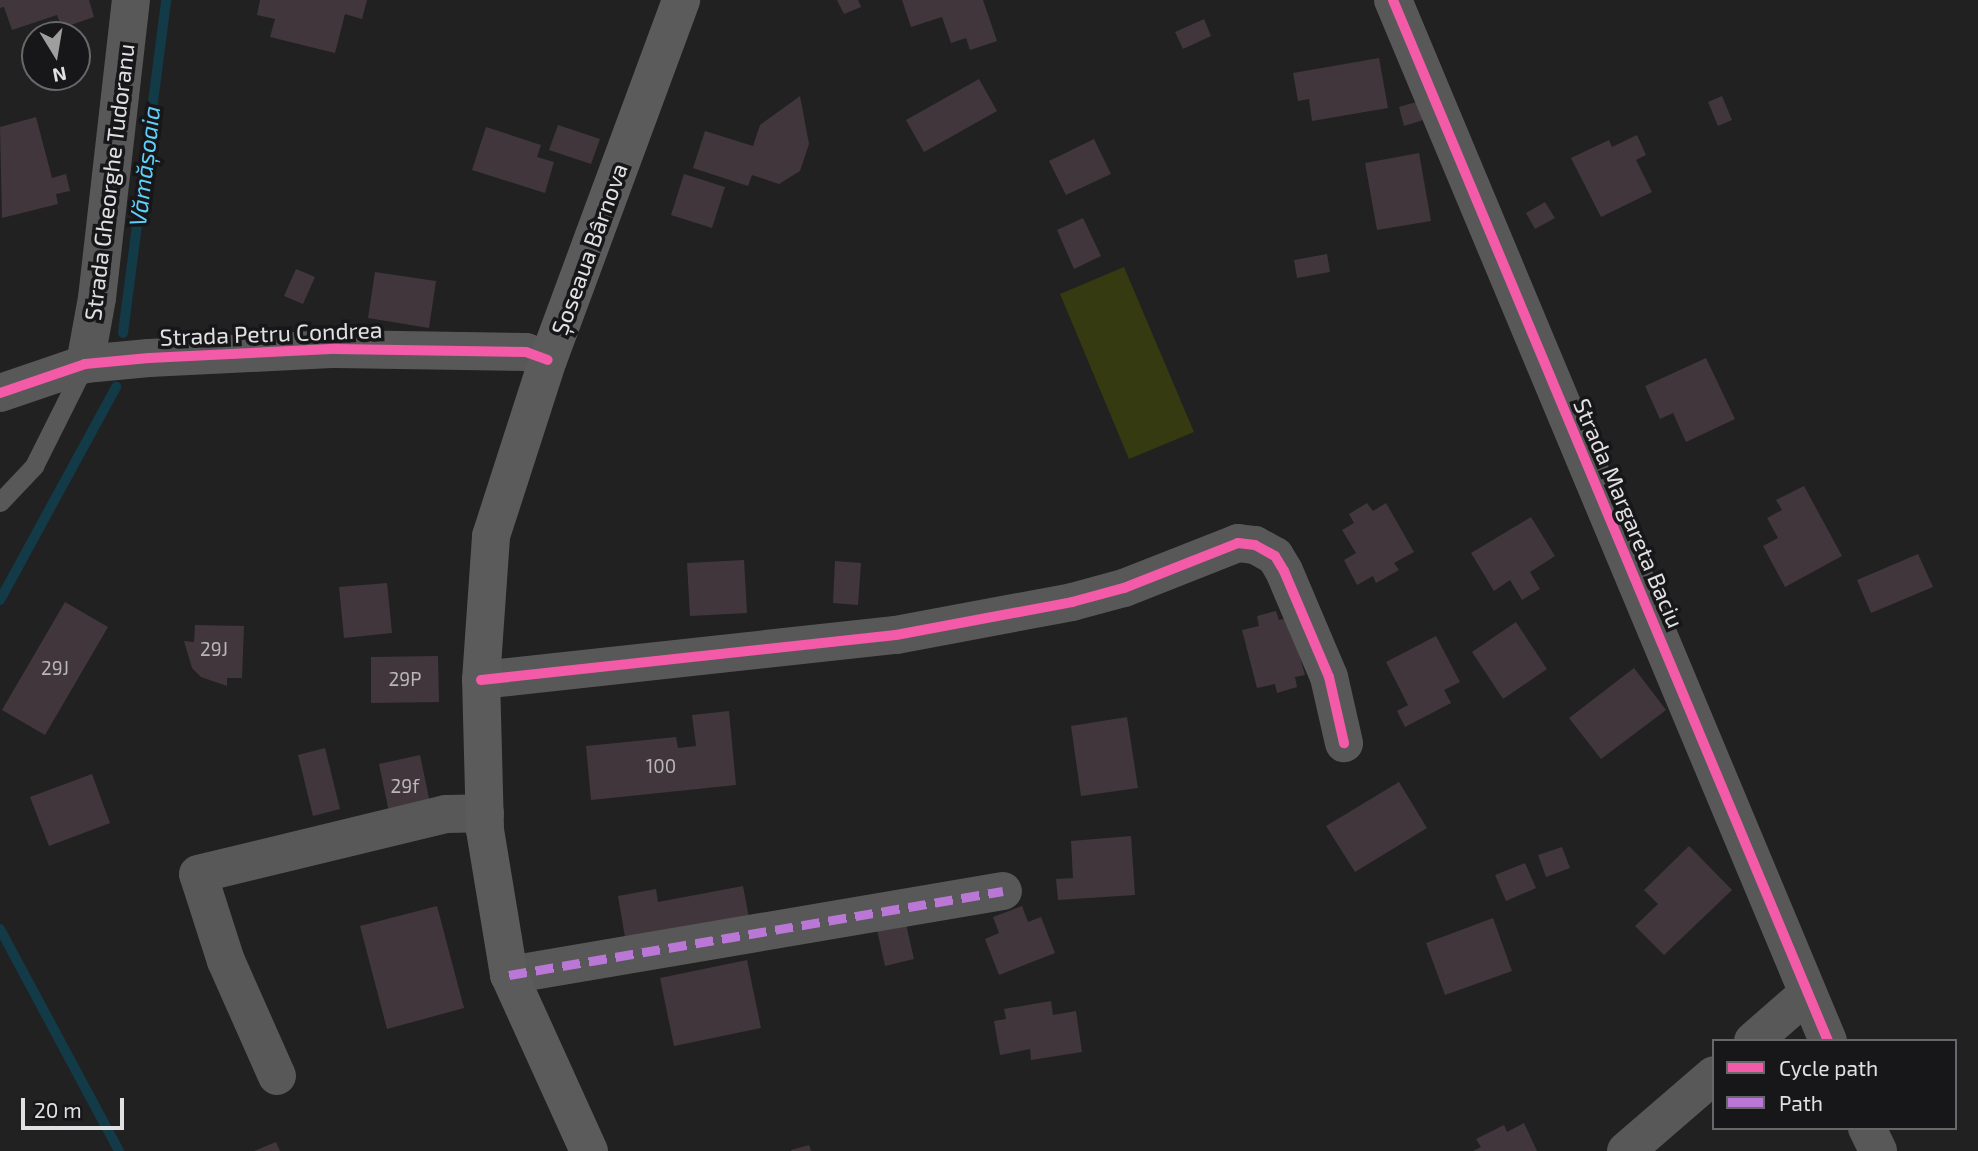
<!DOCTYPE html>
<html>
<head>
<meta charset="utf-8">
<style>
  body { margin:0 }
  #map { position:relative; width:1978px; height:1151px; overflow:hidden; background:#212122; font-family:"Exo 2",sans-serif }
  div>[style] { position:absolute }
  [style*='--x'] { left:calc(var(--x)*1px); top:calc(var(--y)*1px); width:calc(var(--w)*1px); rotate:calc(var(--a)*1deg) }
  .green>* { inset:0; background:#353a11 }
  .stream>* { height:10px; margin:-5px; padding:0 5px; transform-origin:5px; border-radius:5px; background:#123a47 }
  .building>* { inset:0; background:#41363b }
  .service>* { height:19px; margin:-9.5px; padding:0 9.5px; transform-origin:9.5px; border-radius:9.5px; background:#585858 }
  .minor>* { height:38px; margin:-19px; padding:0 19px; transform-origin:19px; border-radius:19px; background:#585858 }
  .secondary>* { height:38px; margin:-19px; padding:0 19px; transform-origin:19px; border-radius:19px; background:#5b5b5b }
  .quiet>* { height:9px; margin-top:-4.5px; transform-origin:0; background:repeating-linear-gradient(90deg,#ba77d6 0 18px,transparent 0 27px) }
  .cycleway>* { height:10px; margin:-5px; padding:0 5px; transform-origin:5px; border-radius:5px; background:#f35aa7 }
  span { translate:-50% -50%; white-space:nowrap; text-align:center; line-height:1.15; -webkit-text-stroke:7px #171719; paint-order:stroke }
  .number-label { font-size:19px; color:#b9b6b9 }
  .number-label span { -webkit-text-stroke-width:0 }
  .street-label { font-size:23px; color:#e1e1e3 }
  .water-label { font-size:24px; color:#5fd0fa; font-style:italic }
  .legend { position:absolute; left:1712px; top:1039px; width:245px; height:91px; box-sizing:border-box; background:#171719; border:2px solid #68686a; margin:0; padding:9px 12px; list-style:none; font-size:21px; color:#e1e1e3 }
  .legend li { display:flex; align-items:center; gap:14px; height:35px }
  .legend b { width:35px; border:2px solid #68686a }
  .north { position:absolute; left:21px; top:21px; width:70px; height:70px; box-sizing:border-box; background:#171719; border:2px solid #68686a; border-radius:50%; rotate:169deg; font-size:19px; font-weight:700; line-height:28px; text-align:center; color:#e1e1e3 }
  .north::after { content:''; display:block; margin:auto; width:24px; height:32px; background:#9e9e9f; clip-path:polygon(50% 0,100% 100%,50% 72%,0 100%) }
  .scale { position:absolute; left:21px; top:1098px; width:103px; height:32px; box-sizing:border-box; border:4px solid #e1e1e3; border-top:0; padding-left:9px; font-size:21px; line-height:24px; white-space:nowrap; color:#e1e1e3; -webkit-text-stroke:5px #171719; paint-order:stroke }
</style>
</head>
<body>
<div id="map">
  <div class="green">
    <div style="clip-path:polygon(1124px 267px,1194px 432px,1129px 459px,1060px 294px)"></div>
  </div>
  <div class="stream">
    <div style="--x:123;--y:333;--w:336;--a:-82.6"></div>
    <div style="--x:0;--y:600;--w:243;--a:-61.4"></div>
    <div style="--x:0;--y:929;--w:252;--a:61.8"></div>
  </div>
  <div class="building">
    <div style="clip-path:polygon(0 0,89px 0,94px 17px,62px 28px,57px 15px,12px 30px,4px 7px,0 8px)"></div>
    <div style="clip-path:polygon(260px 0,367px 0,362px 19px,345px 14px,335px 53px,270px 37px,275px 19px,257px 15px)"></div>
    <div style="clip-path:polygon(837px 0,858px 0,861px 7px,844px 14px)"></div>
    <div style="clip-path:polygon(902px 0,983px 0,997px 41px,970px 50px,966px 38px,951px 43px,942px 17px,911px 27px)"></div>
    <div style="clip-path:polygon(1204px 19px,1211px 36px,1183px 49px,1175px 32px)"></div>
    <div style="clip-path:polygon(1379px 58px,1388px 108px,1312px 121px,1309px 99px,1298px 101px,1293px 73px)"></div>
    <div style="clip-path:polygon(979px 79px,997px 111px,924px 152px,906px 120px)"></div>
    <div style="clip-path:polygon(800px 96px,809px 144px,800px 171px,779px 184px,752px 175px,748px 186px,693px 168px,705px 131px,753px 146px,760px 125px)"></div>
    <div style="clip-path:polygon(1722px 96px,1732px 120px,1718px 126px,1708px 102px)"></div>
    <div style="clip-path:polygon(1430px 98px,1436px 116px,1404px 126px,1399px 107px)"></div>
    <div style="clip-path:polygon(36px 117px,52px 178px,66px 174px,70px 191px,56px 194px,58px 204px,2px 218px,0 127px)"></div>
    <div style="clip-path:polygon(558px 125px,600px 139px,591px 164px,549px 150px)"></div>
    <div style="clip-path:polygon(486px 127px,541px 145px,537px 157px,554px 162px,545px 193px,472px 170px)"></div>
    <div style="clip-path:polygon(1637px 135px,1646px 155px,1636px 160px,1652px 192px,1601px 217px,1571px 158px,1609px 140px,1612px 147px)"></div>
    <div style="clip-path:polygon(1094px 139px,1111px 174px,1066px 195px,1049px 161px)"></div>
    <div style="clip-path:polygon(1419px 153px,1431px 221px,1377px 230px,1365px 163px)"></div>
    <div style="clip-path:polygon(684px 174px,725px 187px,712px 228px,671px 215px)"></div>
    <div style="clip-path:polygon(1545px 202px,1555px 218px,1535px 229px,1526px 213px)"></div>
    <div style="clip-path:polygon(1083px 218px,1101px 256px,1074px 269px,1057px 230px)"></div>
    <div style="clip-path:polygon(1327px 254px,1330px 272px,1297px 278px,1294px 260px)"></div>
    <div style="clip-path:polygon(296px 269px,315px 277px,303px 304px,284px 296px)"></div>
    <div style="clip-path:polygon(375px 272px,436px 281px,429px 328px,368px 318px)"></div>
    <div style="clip-path:polygon(1706px 358px,1735px 419px,1686px 442px,1673px 413px,1660px 419px,1645px 386px)"></div>
    <div style="clip-path:polygon(1804px 486px,1842px 556px,1785px 587px,1763px 546px,1778px 538px,1767px 518px,1782px 510px,1776px 500px)"></div>
    <div style="clip-path:polygon(1367px 503px,1373px 511px,1386px 503px,1414px 552px,1394px 563px,1399px 570px,1376px 583px,1373px 576px,1357px 585px,1344px 560px,1356px 553px,1342px 530px,1354px 523px,1349px 514px)"></div>
    <div style="clip-path:polygon(1531px 517px,1555px 556px,1530px 572px,1540px 589px,1522px 600px,1510px 580px,1494px 591px,1471px 553px)"></div>
    <div style="clip-path:polygon(1918px 554px,1933px 587px,1871px 613px,1857px 580px)"></div>
    <div style="clip-path:polygon(744px 560px,747px 613px,690px 616px,687px 563px)"></div>
    <div style="clip-path:polygon(835px 561px,861px 563px,858px 605px,833px 603px)"></div>
    <div style="clip-path:polygon(387px 583px,392px 633px,344px 638px,339px 587px)"></div>
    <div style="clip-path:polygon(65px 602px,108px 627px,45px 735px,2px 710px)"></div>
    <div style="clip-path:polygon(1276px 611px,1279px 620px,1289px 618px,1305px 675px,1295px 677px,1297px 687px,1277px 693px,1275px 684px,1257px 688px,1242px 630px,1259px 626px,1257px 616px)"></div>
    <div style="clip-path:polygon(1516px 622px,1547px 669px,1503px 699px,1472px 652px)"></div>
    <div style="clip-path:polygon(195px 625px,244px 626px,242px 678px,227px 678px,227px 686px,201px 677px,192px 668px,184px 641px,194px 642px)"></div>
    <div style="clip-path:polygon(1436px 636px,1460px 682px,1444px 690px,1451px 703px,1405px 727px,1397px 711px,1408px 705px,1386px 662px)"></div>
    <div style="clip-path:polygon(438px 656px,439px 702px,371px 703px,371px 657px)"></div>
    <div style="clip-path:polygon(1634px 668px,1666px 710px,1601px 759px,1569px 718px)"></div>
    <div style="clip-path:polygon(729px 711px,736px 785px,591px 800px,586px 746px,676px 737px,678px 748px,696px 746px,692px 715px)"></div>
    <div style="clip-path:polygon(1127px 717px,1138px 788px,1081px 796px,1071px 726px)"></div>
    <div style="clip-path:polygon(325px 748px,340px 809px,313px 816px,298px 755px)"></div>
    <div style="clip-path:polygon(420px 755px,431px 808px,390px 817px,379px 764px)"></div>
    <div style="clip-path:polygon(92px 774px,110px 823px,49px 846px,30px 797px)"></div>
    <div style="clip-path:polygon(1399px 782px,1427px 828px,1355px 872px,1326px 826px)"></div>
    <div style="clip-path:polygon(1131px 836px,1135px 895px,1058px 900px,1056px 879px,1073px 878px,1071px 841px)"></div>
    <div style="clip-path:polygon(1689px 846px,1732px 890px,1664px 955px,1635px 926px,1658px 904px,1644px 890px)"></div>
    <div style="clip-path:polygon(1562px 847px,1570px 868px,1546px 877px,1538px 855px)"></div>
    <div style="clip-path:polygon(1525px 863px,1536px 888px,1506px 901px,1495px 875px)"></div>
    <div style="clip-path:polygon(743px 886px,749px 918px,627px 949px,618px 896px,656px 889px,658px 902px)"></div>
    <div style="clip-path:polygon(437px 906px,464px 1008px,387px 1029px,360px 926px)"></div>
    <div style="clip-path:polygon(1022px 906px,1028px 922px,1041px 917px,1055px 953px,999px 975px,985px 939px,999px 933px,993px 917px)"></div>
    <div style="clip-path:polygon(1493px 918px,1512px 971px,1445px 995px,1426px 943px)"></div>
    <div style="clip-path:polygon(906px 924px,914px 959px,885px 966px,877px 930px)"></div>
    <div style="clip-path:polygon(747px 960px,761px 1028px,674px 1046px,660px 978px)"></div>
    <div style="clip-path:polygon(1051px 1001px,1053px 1015px,1076px 1011px,1082px 1052px,1031px 1060px,1030px 1049px,1000px 1055px,994px 1021px,1006px 1019px,1004px 1009px)"></div>
    <div style="clip-path:polygon(1524px 1123px,1537px 1151px,1473px 1151px,1481px 1147px,1476px 1139px,1504px 1125px,1507px 1132px)"></div>
    <div style="clip-path:polygon(276px 1142px,280px 1151px,254px 1151px)"></div>
    <div style="clip-path:polygon(809px 1145px,811px 1151px,791px 1151px,791px 1150px)"></div>
  </div>
  <div class="service">
    <div style="--x:0;--y:502;--w:50;--a:-46.6"></div>
    <div style="--x:34;--y:466;--w:114;--a:-63.4"></div>
  </div>
  <div class="minor">
    <div style="--x:1393;--y:0;--w:1128;--a:67.32"></div>
    <div style="--x:85;--y:364;--w:67;--a:-79.7"></div>
    <div style="--x:97;--y:298;--w:300;--a:-83.5"></div>
    <div style="--x:0;--y:393;--w:90;--a:-18.8"></div>
    <div style="--x:85;--y:364;--w:64;--a:-5.4"></div>
    <div style="--x:149;--y:358;--w:187;--a:-2.8"></div>
    <div style="--x:336;--y:349;--w:190;--a:0.9"></div>
    <div style="--x:526;--y:352;--w:23;--a:20"></div>
    <div style="--x:481;--y:680;--w:417;--a:-6.2"></div>
    <div style="--x:896;--y:635;--w:179;--a:-10.6"></div>
    <div style="--x:1072;--y:602;--w:54;--a:-15.1"></div>
    <div style="--x:1124;--y:588;--w:123;--a:-21.5"></div>
    <div style="--x:1238;--y:543;--w:17;--a:7"></div>
    <div style="--x:1255;--y:545;--w:23;--a:29"></div>
    <div style="--x:1275;--y:556;--w:17;--a:59"></div>
    <div style="--x:1284;--y:571;--w:115;--a:67"></div>
    <div style="--x:1329;--y:677;--w:68;--a:77.2"></div>
    <div style="--x:509;--y:975;--w:501;--a:-9.65"></div>
    <div style="--x:1753;--y:1041;--w:72;--a:-41"></div>
    <div style="--x:277;--y:1076;--w:126;--a:-113.9"></div>
    <div style="--x:226;--y:961;--w:91;--a:-107.8"></div>
    <div style="--x:198;--y:874;--w:255;--a:-13.6"></div>
    <div style="--x:446;--y:814;--w:39;--a:-1"></div>
    <div style="--x:1867;--y:1128;--w:25;--a:64"></div>
    <div style="--x:1626;--y:1151;--w:116;--a:-40.8"></div>
  </div>
  <div class="secondary">
    <div style="--x:589;--y:1151;--w:193;--a:-114.4"></div>
    <div style="--x:509;--y:975;--w:147;--a:-99.4"></div>
    <div style="--x:485;--y:830;--w:150;--a:-91.5"></div>
    <div style="--x:481;--y:680;--w:144;--a:-86"></div>
    <div style="--x:491;--y:536;--w:185;--a:-72.1"></div>
    <div style="--x:548;--y:360;--w:384;--a:-69.7"></div>
  </div>
  <div class="quiet">
    <div style="--x:509;--y:975;--w:501;--a:-9.65"></div>
  </div>
  <div class="cycleway">
    <div style="--x:1393;--y:0;--w:1128;--a:67.32"></div>
    <div style="--x:0;--y:393;--w:90;--a:-18.8"></div>
    <div style="--x:85;--y:364;--w:64;--a:-5.4"></div>
    <div style="--x:149;--y:358;--w:187;--a:-2.8"></div>
    <div style="--x:336;--y:349;--w:190;--a:0.9"></div>
    <div style="--x:526;--y:352;--w:23;--a:20"></div>
    <div style="--x:481;--y:680;--w:417;--a:-6.2"></div>
    <div style="--x:896;--y:635;--w:179;--a:-10.6"></div>
    <div style="--x:1072;--y:602;--w:54;--a:-15.1"></div>
    <div style="--x:1124;--y:588;--w:123;--a:-21.5"></div>
    <div style="--x:1238;--y:543;--w:17;--a:7"></div>
    <div style="--x:1255;--y:545;--w:23;--a:29"></div>
    <div style="--x:1275;--y:556;--w:17;--a:59"></div>
    <div style="--x:1284;--y:571;--w:115;--a:67"></div>
    <div style="--x:1329;--y:677;--w:68;--a:77.2"></div>
  </div>
  <div class="number-label">
    <span style="left:214px;top:649px">29J</span>
    <span style="left:55px;top:668px">29J</span>
    <span style="left:405px;top:679px">29P</span>
    <span style="left:661px;top:766px">100</span>
    <span style="left:405px;top:786px">29f</span>
  </div>
  <div class="street-label">
    <span style="left:109px;top:182px;rotate:-83deg">Strada Gheorghe Tudoranu</span>
    <span style="left:589px;top:249px;rotate:-70deg">Șoseaua Bârnova</span>
    <span style="left:271px;top:333px;rotate:-2deg">Strada Petru Condrea</span>
    <span style="left:1629px;top:513px;rotate:67deg">Strada Margareta Baciu</span>
  </div>
  <div class="water-label">
    <span style="left:144px;top:166px;rotate:-83deg">Vămășoaia</span>
  </div>
  <ul class="legend">
  <li><b style="height:9px;background:#f35aa7"></b>Cycle path</li>
  <li><b style="height:9px;background:#ba77d6"></b>Path</li>
  </ul>
  <div class="north">N</div>
  <div class="scale">20 m</div>
</div>
</body>
</html>
